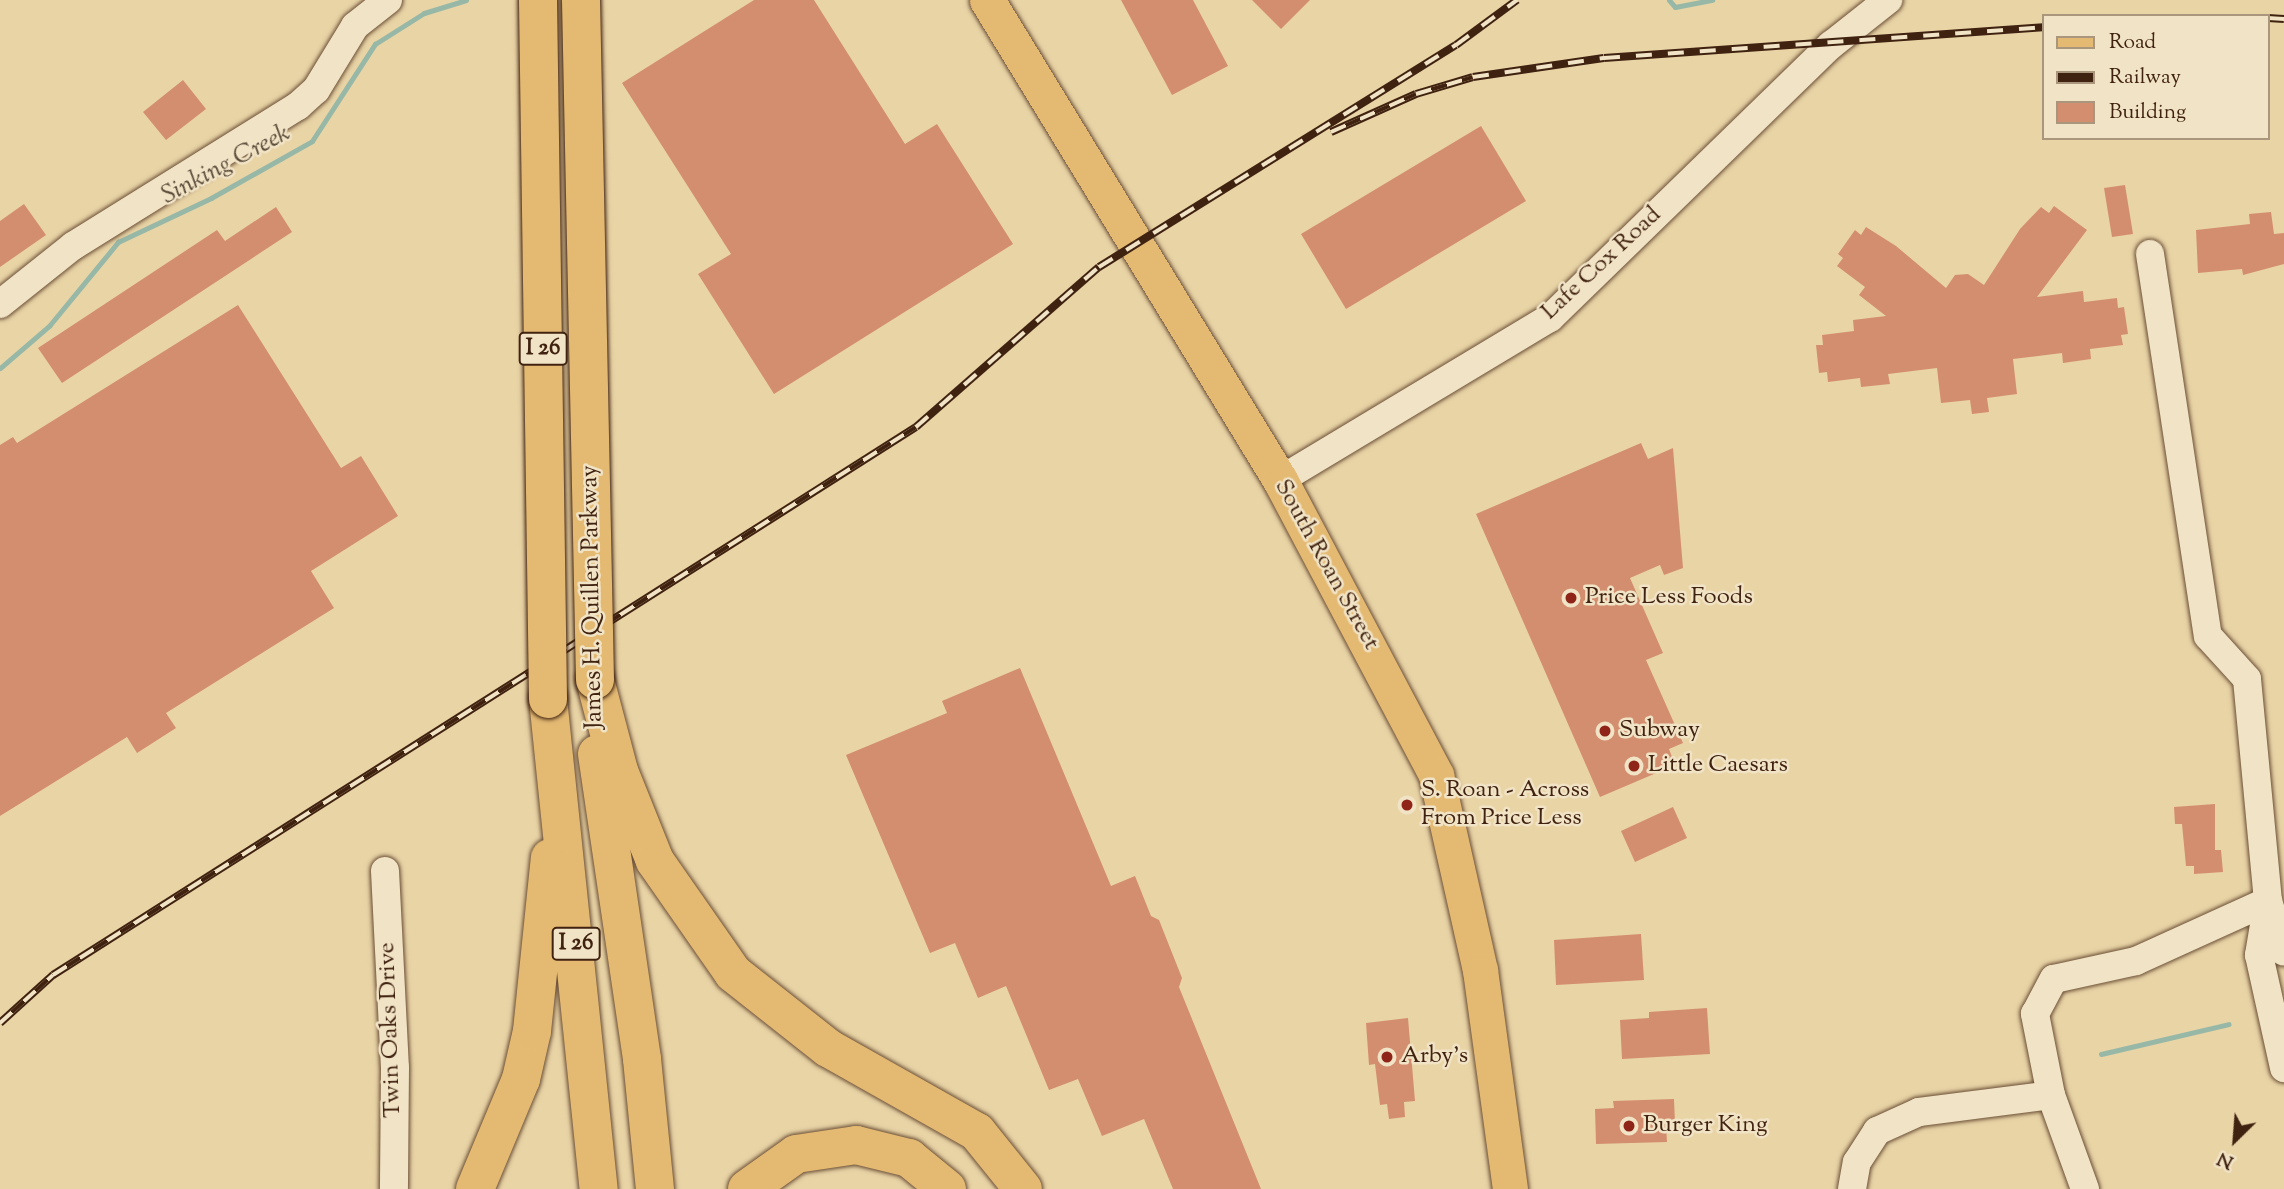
<!DOCTYPE html>
<html>
<head>
<meta charset="utf-8">
<style>
  body { margin:0 }
  #map { position:relative; width:2284px; height:1189px; overflow:hidden; background:#e9d4a6; font-family:"Sorts Mill Goudy",serif }
  div>[style] { position:absolute }
  [style*='--x'] { left:calc(var(--x)*1px); top:calc(var(--y)*1px); width:calc(var(--w)*1px); rotate:calc(var(--a)*1deg) }
  .stream>* { height:5px; margin:-2.5px; padding:0 2.5px; transform-origin:2.5px; border-radius:2.5px; background:#97b8a7 }
  .building>* { inset:0; background:#d38e70 }
  .roads { filter:drop-shadow(0 0 2px #6a4e36) drop-shadow(0 0 2px #6a4e36) }
  .minor>* { height:28px; margin:-14px; padding:0 14px; transform-origin:14px; border-radius:14px; background:#f1e3c5 }
  .major>* { height:35px; margin:-17.5px; padding:0 17.5px; transform-origin:17.5px; border-radius:17.5px; background:#e4ba73 }
  .highway>* { height:38px; margin:-19px; padding:0 19px; transform-origin:19px; border-radius:19px; background:#e4ba73 }
  .rail>* { height:8px; margin-top:-4px; transform-origin:0; background:repeating-linear-gradient(90deg,#f1e3c5 0 16px,#402210 0 32px); box-sizing:border-box; border-block:2px solid #402210 }
  .bridges { filter:drop-shadow(0 0 2px #402210) drop-shadow(0 0 2px #402210) }
  .highway-bridge>* { height:38px; margin:-19px; padding:0 19px; transform-origin:19px; border-radius:19px; background:#e4ba73 }
  .dots>* { width:19px; height:19px; translate:-50% -50%; box-sizing:border-box; border:4px solid #f1e3c5; border-radius:50% }
  span { translate:-50% -50%; white-space:nowrap; text-align:center; line-height:1.15; -webkit-text-stroke:5px #f1e3c5; paint-order:stroke }
  .shield-label span { padding:2px 5px; background:#f1e3c5; border:2px solid; border-radius:5px; -webkit-text-stroke-width:0 }
  .shield-label { font-size:23px; color:#402210; font-weight:700 }
  .street-label { font-size:24px; color:#402210 }
  .poi-label { font-size:24px; color:#402210 }
  .left { translate:0 -50%; text-align:left }
  .water-label { font-size:26px; color:#564836; font-style:italic }
  .legend { position:absolute; left:2042px; top:14px; width:228px; height:126px; box-sizing:border-box; background:#f1e3c5; border:2px solid #aa967d; margin:0; padding:9px 12px; list-style:none; font-size:21px; color:#402210 }
  .legend li { display:flex; align-items:center; gap:14px; height:35px }
  .legend b { width:35px; border:2px solid #aa967d }
  .north { position:absolute; left:2200px; top:1105px; width:70px; height:70px; -webkit-text-stroke:5px #f1e3c5; paint-order:stroke; rotate:205deg; font-size:19px; font-weight:700; line-height:28px; text-align:center; color:#402210 }
  .north::after { content:''; display:block; margin:auto; width:24px; height:32px; background:#402210; clip-path:polygon(50% 0,100% 100%,50% 72%,0 100%) }
</style>
</head>
<body>
<div id="map">
  <div class="stream">
    <div style="--x:1669;--y:0;--w:9;--a:49"></div>
    <div style="--x:1675;--y:7;--w:38;--a:-11"></div>
    <div style="--x:0;--y:368;--w:65;--a:-40.6"></div>
    <div style="--x:49;--y:326;--w:109;--a:-50.6"></div>
    <div style="--x:118;--y:242;--w:103;--a:-25.3"></div>
    <div style="--x:211;--y:198;--w:116;--a:-29.4"></div>
    <div style="--x:312;--y:141;--w:116;--a:-57"></div>
    <div style="--x:375;--y:44;--w:58;--a:-32.3"></div>
    <div style="--x:424;--y:13;--w:44;--a:-17.2"></div>
    <div style="--x:2101;--y:1054;--w:131;--a:-13.2"></div>
  </div>
  <div class="building">
    <div style="clip-path:polygon(754px 0,814px 0,905px 144px,937px 124px,1013px 244px,774px 394px,698px 274px,731px 254px,622px 83px)"></div>
    <div style="clip-path:polygon(1121px 0,1193px 0,1228px 66px,1172px 95px)"></div>
    <div style="clip-path:polygon(1252px 0,1310px 0,1281px 29px)"></div>
    <div style="clip-path:polygon(183px 80px,206px 109px,166px 140px,143px 112px)"></div>
    <div style="clip-path:polygon(1481px 126px,1526px 201px,1346px 309px,1301px 234px)"></div>
    <div style="clip-path:polygon(2125px 185px,2133px 234px,2112px 237px,2104px 188px)"></div>
    <div style="clip-path:polygon(24px 204px,46px 235px,0 267px,0 221px)"></div>
    <div style="clip-path:polygon(2054px 206px,2087px 230px,2037px 297px,2083px 291px,2084px 302px,2117px 298px,2118px 308px,2124px 307px,2128px 334px,2121px 335px,2123px 345px,2090px 349px,2091px 359px,2063px 363px,2062px 353px,2013px 359px,2017px 394px,1987px 398px,1989px 412px,1972px 414px,1970px 400px,1941px 403px,1937px 368px,1888px 374px,1890px 384px,1861px 387px,1860px 378px,1828px 382px,1827px 372px,1819px 373px,1816px 345px,1823px 345px,1822px 335px,1854px 331px,1853px 320px,1886px 316px,1859px 295px,1865px 287px,1837px 266px,1843px 258px,1838px 254px,1855px 230px,1861px 235px,1866px 227px,1896px 246px,1946px 288px,1955px 275px,1968px 274px,1984px 285px,2020px 229px,2041px 207px,2049px 213px)"></div>
    <div style="clip-path:polygon(276px 207px,292px 232px,62px 383px,38px 348px,217px 230px,225px 241px)"></div>
    <div style="clip-path:polygon(2271px 212px,2274px 234px,2284px 233px,2284px 264px,2243px 275px,2242px 269px,2198px 273px,2196px 230px,2250px 224px,2249px 214px)"></div>
    <div style="clip-path:polygon(238px 305px,341px 468px,361px 456px,398px 516px,311px 571px,334px 608px,166px 713px,176px 728px,137px 753px,127px 737px,0 816px,0 445px,13px 437px,17px 443px)"></div>
    <div style="clip-path:polygon(1641px 443px,1648px 459px,1673px 448px,1683px 568px,1664px 575px,1660px 565px,1630px 578px,1663px 653px,1646px 660px,1683px 743px,1669px 749px,1675px 765px,1600px 797px,1476px 514px)"></div>
    <div style="clip-path:polygon(1020px 668px,1111px 886px,1135px 876px,1151px 916px,1159px 920px,1182px 978px,1179px 987px,1261px 1189px,1173px 1189px,1144px 1119px,1102px 1136px,1078px 1079px,1049px 1090px,1006px 986px,978px 998px,955px 943px,930px 953px,846px 755px,947px 713px,942px 701px)"></div>
    <div style="clip-path:polygon(2215px 804px,2215px 850px,2221px 850px,2223px 872px,2194px 874px,2194px 866px,2186px 866px,2182px 824px,2175px 824px,2174px 807px)"></div>
    <div style="clip-path:polygon(1673px 807px,1687px 838px,1635px 862px,1621px 831px)"></div>
    <div style="clip-path:polygon(1641px 934px,1644px 980px,1556px 985px,1554px 940px)"></div>
    <div style="clip-path:polygon(1707px 1008px,1710px 1054px,1622px 1059px,1620px 1020px,1649px 1018px,1649px 1012px)"></div>
    <div style="clip-path:polygon(1408px 1018px,1415px 1101px,1404px 1102px,1405px 1117px,1389px 1119px,1387px 1104px,1380px 1105px,1375px 1064px,1369px 1065px,1366px 1023px)"></div>
    <div style="clip-path:polygon(1674px 1099px,1675px 1123px,1666px 1124px,1667px 1142px,1596px 1144px,1595px 1109px,1614px 1108px,1613px 1101px)"></div>
  </div>
  <div class="roads">
    <div class="minor">
      <div style="--x:2150;--y:254;--w:386;--a:81.4"></div>
      <div style="--x:2208;--y:636;--w:58;--a:47.8"></div>
      <div style="--x:2247;--y:679;--w:223;--a:84.6"></div>
      <div style="--x:2268;--y:901;--w:53;--a:72.6"></div>
      <div style="--x:0;--y:304;--w:93;--a:-38.5"></div>
      <div style="--x:73;--y:246;--w:265;--a:-31.9"></div>
      <div style="--x:298;--y:106;--w:24;--a:-42"></div>
      <div style="--x:316;--y:90;--w:75;--a:-58.6"></div>
      <div style="--x:355;--y:26;--w:42;--a:-38.2"></div>
      <div style="--x:1280;--y:480;--w:315;--a:-31"></div>
      <div style="--x:1550;--y:318;--w:392;--a:-44.2"></div>
      <div style="--x:1831;--y:45;--w:73;--a:-38.3"></div>
      <div style="--x:385;--y:871;--w:197;--a:87.1"></div>
      <div style="--x:395;--y:1068;--w:121;--a:90.5"></div>
      <div style="--x:2267;--y:907;--w:49;--a:99.5"></div>
      <div style="--x:2259;--y:955;--w:116;--a:77.5"></div>
      <div style="--x:1852;--y:1189;--w:27;--a:-80"></div>
      <div style="--x:1857;--y:1162;--w:37;--a:-57"></div>
      <div style="--x:1877;--y:1131;--w:46;--a:-24.3"></div>
      <div style="--x:1919;--y:1112;--w:133;--a:-7.3"></div>
      <div style="--x:2085;--y:1189;--w:100;--a:-109.9"></div>
      <div style="--x:2051;--y:1095;--w:83;--a:-101.2"></div>
      <div style="--x:2035;--y:1014;--w:40;--a:-62"></div>
      <div style="--x:2054;--y:979;--w:84;--a:-12.4"></div>
      <div style="--x:2136;--y:961;--w:145;--a:-24.4"></div>
    </div>
    <div class="major">
      <div style="--x:987;--y:0;--w:562;--a:58.6"></div>
      <div style="--x:1280;--y:480;--w:334;--a:62.1"></div>
      <div style="--x:1436;--y:775;--w:200;--a:77.3"></div>
      <div style="--x:1480;--y:970;--w:221;--a:82.2"></div>
    </div>
    <div class="highway">
      <div style="--x:595;--y:680;--w:94;--a:75.2"></div>
      <div style="--x:619;--y:771;--w:97;--a:68.2"></div>
      <div style="--x:655;--y:861;--w:136;--a:55.1"></div>
      <div style="--x:733;--y:973;--w:121;--a:38.3"></div>
      <div style="--x:828;--y:1048;--w:171;--a:29.4"></div>
      <div style="--x:977;--y:1132;--w:73;--a:51.1"></div>
      <div style="--x:548;--y:699;--w:493;--a:84.1"></div>
      <div style="--x:597;--y:754;--w:308;--a:81.6"></div>
      <div style="--x:642;--y:1059;--w:131;--a:84.3"></div>
      <div style="--x:475;--y:1189;--w:119;--a:-67.3"></div>
      <div style="--x:521;--y:1079;--w:49;--a:-77.1"></div>
      <div style="--x:532;--y:1031;--w:174;--a:-84.1"></div>
      <div style="--x:747;--y:1189;--w:60;--a:-35.5"></div>
      <div style="--x:796;--y:1154;--w:61;--a:-8.5"></div>
      <div style="--x:856;--y:1145;--w:55;--a:13.8"></div>
      <div style="--x:909;--y:1158;--w:49;--a:39.2"></div>
    </div>
  </div>
  <div class="rail">
    <div style="--x:2268;--y:18;--w:16;--a:4"></div>
    <div style="--x:1331;--y:132;--w:93;--a:-24.1"></div>
    <div style="--x:1416;--y:94;--w:59;--a:-16.6"></div>
    <div style="--x:1473;--y:77;--w:132;--a:-8.3"></div>
    <div style="--x:1604;--y:58;--w:441;--a:-4"></div>
    <div style="--x:0;--y:1023;--w:72;--a:-42.2"></div>
    <div style="--x:53;--y:975;--w:1022;--a:-32.42"></div>
    <div style="--x:916;--y:427;--w:243;--a:-41.2"></div>
    <div style="--x:1099;--y:267;--w:420;--a:-31.9"></div>
    <div style="--x:1456;--y:45;--w:76;--a:-36.4"></div>
  </div>
  <div class="bridges">
    <div class="highway-bridge">
      <div style="--x:538;--y:0;--w:699;--a:89.18"></div>
      <div style="--x:581;--y:0;--w:680;--a:88.82"></div>
    </div>
  </div>
  <div class="dots">
    <div style="left:1571px;top:598px;background:#8f2418"></div>
    <div style="left:1605px;top:731px;background:#8f2418"></div>
    <div style="left:1634px;top:766px;background:#8f2418"></div>
    <div style="left:1407px;top:805px;background:#8f2418"></div>
    <div style="left:1387px;top:1057px;background:#8f2418"></div>
    <div style="left:1629px;top:1126px;background:#8f2418"></div>
  </div>
  <div class="shield-label">
    <span style="left:543px;top:349px">I 26</span>
    <span style="left:576px;top:944px">I 26</span>
  </div>
  <div class="street-label">
    <span style="left:1602px;top:264px;rotate:-43deg">Lafe Cox Road</span>
    <span style="left:1326px;top:565px;rotate:61deg">South Roan Street</span>
    <span style="left:593px;top:597px;rotate:-91deg">James H. Quillen Parkway</span>
    <span style="left:391px;top:1030px;rotate:-92deg">Twin Oaks Drive</span>
  </div>
  <div class="poi-label">
    <span class="left" style="left:1585px;top:598px">Price Less Foods</span>
    <span class="left" style="left:1619px;top:731px">Subway</span>
    <span class="left" style="left:1648px;top:766px">Little Caesars</span>
    <span class="left" style="left:1421px;top:805px">S. Roan - Across<br>From Price Less</span>
    <span class="left" style="left:1401px;top:1057px">Arby's</span>
    <span class="left" style="left:1643px;top:1126px">Burger King</span>
  </div>
  <div class="water-label">
    <span style="left:226px;top:165px;rotate:-28deg">Sinking Creek</span>
  </div>
  <ul class="legend">
  <li><b style="height:9px;background:#e4ba73"></b>Road</li>
  <li><b style="height:9px;background:#402210"></b>Railway</li>
  <li><b style="height:19px;background:#d38e70"></b>Building</li>
  </ul>
  <div class="north">N</div>
</div>
</body>
</html>
